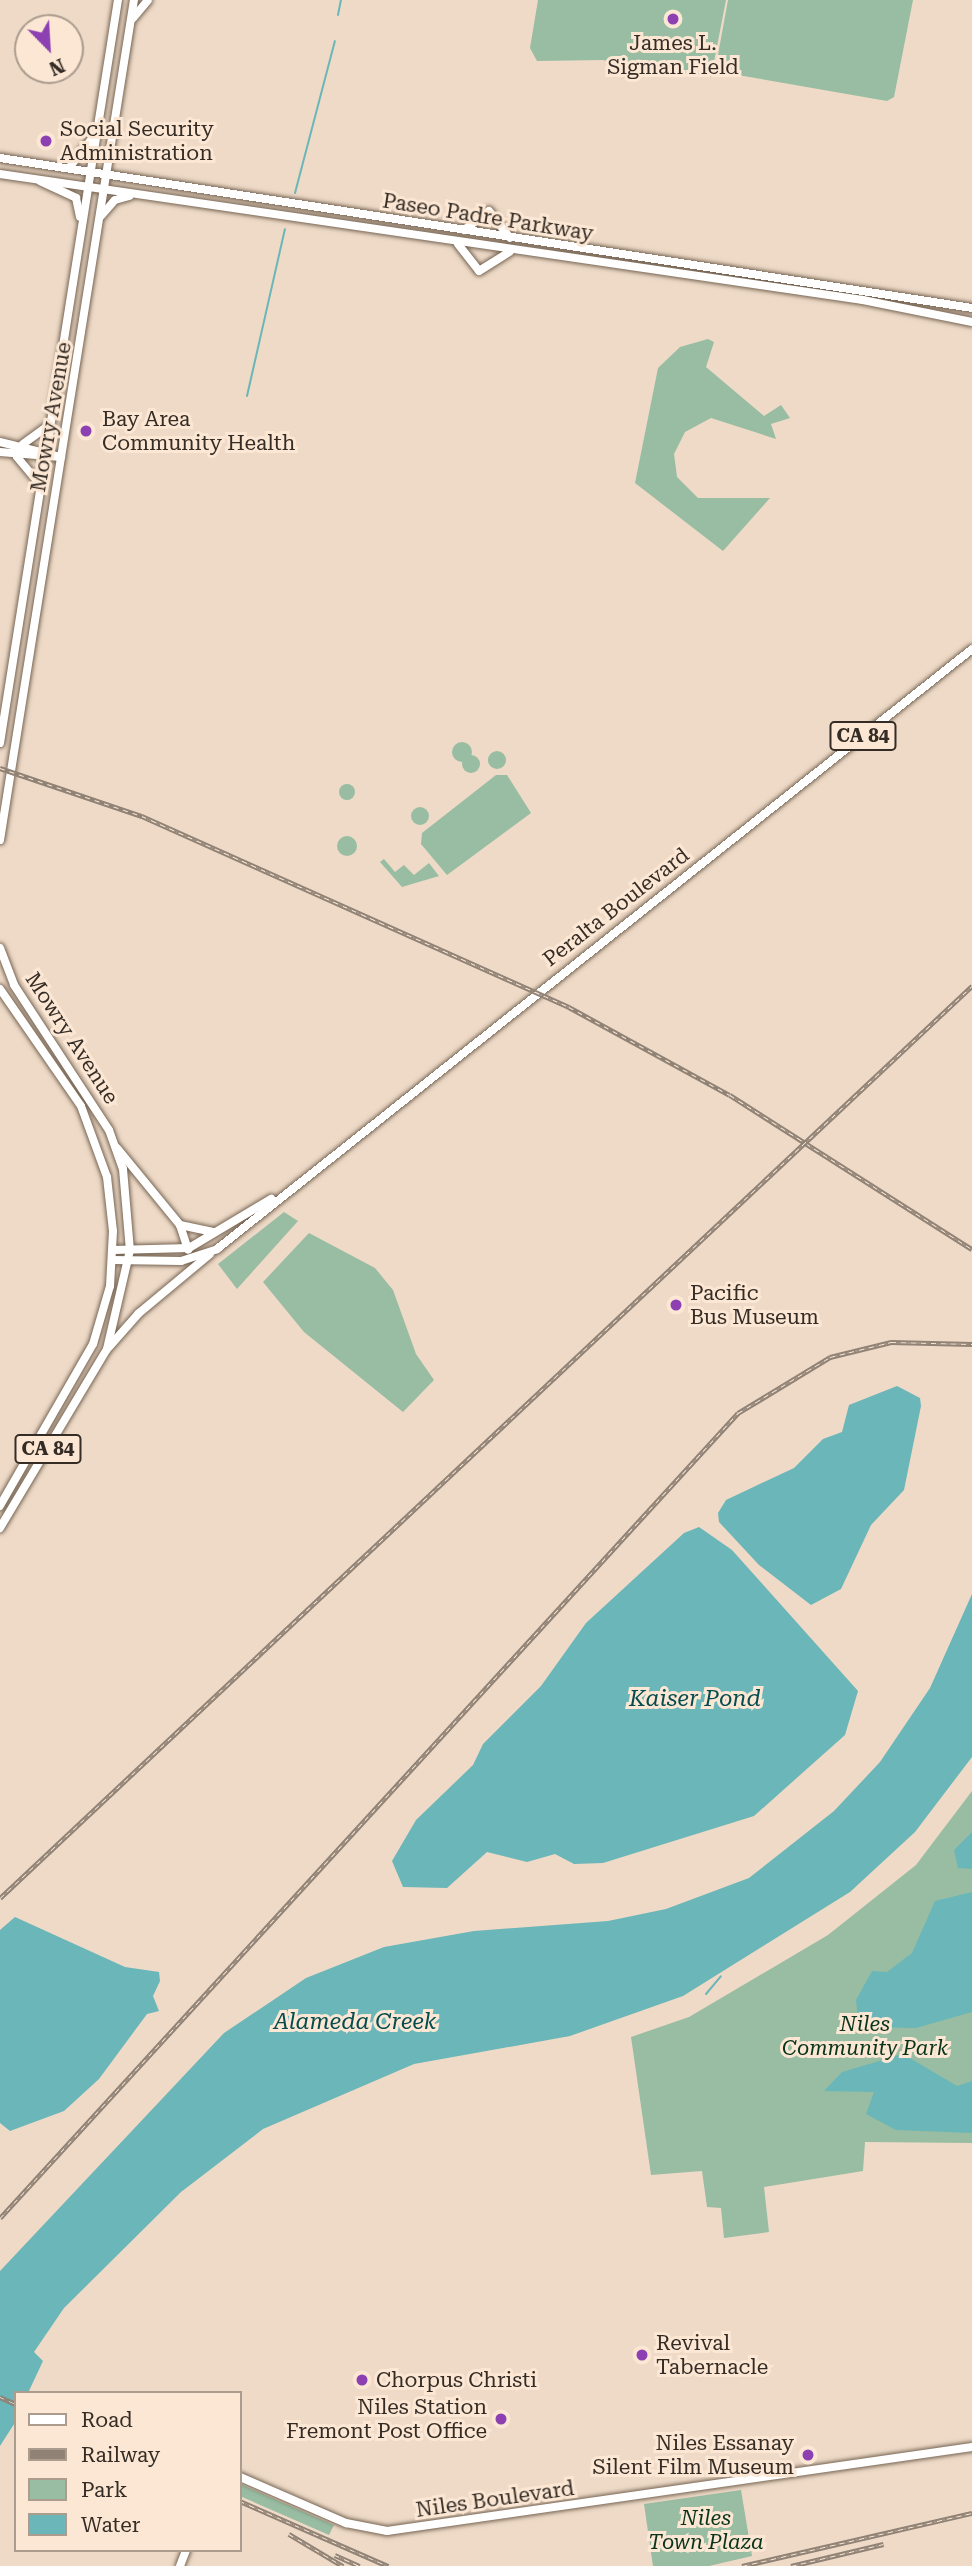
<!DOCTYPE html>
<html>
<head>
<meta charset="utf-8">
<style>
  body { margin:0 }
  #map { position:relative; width:972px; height:2566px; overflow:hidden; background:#eedac7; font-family:"Roboto Serif",serif }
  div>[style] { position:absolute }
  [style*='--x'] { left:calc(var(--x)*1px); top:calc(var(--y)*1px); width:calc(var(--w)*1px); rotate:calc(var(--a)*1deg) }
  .green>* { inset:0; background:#98bda3 }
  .round { border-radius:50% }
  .water>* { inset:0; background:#6ab6b8 }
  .stream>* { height:2px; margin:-1px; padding:0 1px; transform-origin:1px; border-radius:1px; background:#6ab6b8 }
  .roads { filter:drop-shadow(0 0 2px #776554) drop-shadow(0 0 2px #776554) }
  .major>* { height:8px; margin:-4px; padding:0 4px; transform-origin:4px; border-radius:4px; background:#fff }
  .rail>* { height:4.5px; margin-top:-2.25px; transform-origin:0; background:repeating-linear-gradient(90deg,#fce7d4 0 5px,#908275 0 10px); box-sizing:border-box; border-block:2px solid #908275 }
  .dots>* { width:19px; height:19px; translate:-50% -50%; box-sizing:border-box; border:4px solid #fce7d4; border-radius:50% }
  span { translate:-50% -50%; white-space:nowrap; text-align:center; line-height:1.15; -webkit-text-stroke:6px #fce7d4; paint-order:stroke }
  .shield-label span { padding:2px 5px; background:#fce7d4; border:2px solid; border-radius:5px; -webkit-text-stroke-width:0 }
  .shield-label { font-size:19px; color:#342c25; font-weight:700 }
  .poi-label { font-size:21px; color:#342c25 }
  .left { translate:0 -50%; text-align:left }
  .right { translate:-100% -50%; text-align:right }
  .street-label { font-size:21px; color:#342c25 }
  .park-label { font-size:21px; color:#09341c; font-style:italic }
  .water-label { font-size:23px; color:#044c4e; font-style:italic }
  .legend { position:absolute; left:14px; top:2391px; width:228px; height:161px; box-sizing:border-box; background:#fce7d4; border:2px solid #ac9c8e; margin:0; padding:9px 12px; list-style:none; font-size:21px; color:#342c25 }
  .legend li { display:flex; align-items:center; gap:14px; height:35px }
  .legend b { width:35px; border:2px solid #ac9c8e }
  .north { position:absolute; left:14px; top:14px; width:70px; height:70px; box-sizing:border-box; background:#fce7d4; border:2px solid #ac9c8e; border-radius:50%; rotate:156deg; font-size:19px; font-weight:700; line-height:28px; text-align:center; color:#342c25 }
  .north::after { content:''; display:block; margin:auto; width:24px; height:32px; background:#8c40b2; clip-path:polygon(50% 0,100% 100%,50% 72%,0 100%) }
</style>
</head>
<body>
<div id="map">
  <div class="green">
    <div style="clip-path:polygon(538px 0,726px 0,711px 77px,602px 60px,537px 61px,530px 48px)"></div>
    <div style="clip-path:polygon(728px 0,913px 0,894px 97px,887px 101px,715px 71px)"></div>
    <div style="clip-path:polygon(708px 339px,714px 342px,706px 367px,764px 416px,781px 405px,790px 418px,771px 424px,776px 439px,711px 418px,685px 432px,674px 454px,677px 477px,698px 498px,770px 498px,723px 551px,635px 483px,658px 368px,680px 347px)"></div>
    <div class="round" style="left:452px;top:742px;width:20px;height:20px"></div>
    <div class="round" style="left:488px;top:751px;width:18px;height:18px"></div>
    <div class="round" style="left:462px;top:755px;width:18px;height:18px"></div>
    <div style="clip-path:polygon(496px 775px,507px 775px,531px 813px,447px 875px,421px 844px,422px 833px)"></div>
    <div class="round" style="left:339px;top:784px;width:16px;height:16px"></div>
    <div class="round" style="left:411px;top:807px;width:18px;height:18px"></div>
    <div class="round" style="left:337px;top:836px;width:20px;height:20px"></div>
    <div style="clip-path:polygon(384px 859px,395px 872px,404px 865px,414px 875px,429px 863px,439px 876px,402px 887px,380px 862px)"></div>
    <div style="clip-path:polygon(284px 1212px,298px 1221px,237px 1289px,218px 1264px)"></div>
    <div style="clip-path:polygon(309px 1233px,375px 1268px,393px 1290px,416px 1354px,434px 1380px,403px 1412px,304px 1332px,263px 1282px)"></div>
    <div style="clip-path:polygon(972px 1791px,972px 2143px,865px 2142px,863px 2171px,764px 2187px,769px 2232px,724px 2238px,721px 2208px,707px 2207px,702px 2171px,651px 2175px,631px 2037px,689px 2017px,828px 1935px,916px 1865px)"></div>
    <div style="clip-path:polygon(240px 2484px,334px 2525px,329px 2535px,240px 2496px)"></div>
    <div style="clip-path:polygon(741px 2490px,752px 2556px,709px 2566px,653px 2566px,644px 2504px)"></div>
  </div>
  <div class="water">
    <div style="clip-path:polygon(897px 1386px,920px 1398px,921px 1406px,904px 1490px,871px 1525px,841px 1589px,811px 1605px,759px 1565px,719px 1522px,718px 1513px,726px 1500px,794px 1468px,823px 1439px,842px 1432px,849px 1405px)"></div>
    <div style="clip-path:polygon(699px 1527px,732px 1550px,858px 1691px,845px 1735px,754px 1816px,603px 1863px,574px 1864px,555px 1854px,527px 1862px,487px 1852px,447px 1888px,403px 1887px,392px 1861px,416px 1820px,473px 1765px,483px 1744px,541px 1686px,586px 1623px,684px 1533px)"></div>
    <div style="clip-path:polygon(972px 1594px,972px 1757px,915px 1832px,850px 1892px,683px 1996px,570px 2036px,414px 2064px,263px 2129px,181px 2192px,64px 2308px,34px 2352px,43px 2361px,28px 2393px,16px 2393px,16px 2421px,0 2446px,0 2271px,224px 2033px,306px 1978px,384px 1947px,474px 1931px,608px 1921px,666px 1909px,749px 1878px,834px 1811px,880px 1762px,930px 1688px)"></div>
    <div style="clip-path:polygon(972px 1832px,972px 1869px,958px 1868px,954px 1850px)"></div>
    <div style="clip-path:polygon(972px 1892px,972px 2012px,916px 2028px,859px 2027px,856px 2000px,872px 1971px,887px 1972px,912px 1953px,935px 1901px)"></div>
    <div style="clip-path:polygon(15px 1917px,125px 1967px,159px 1972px,160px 1981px,153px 1996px,159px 2011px,147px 2014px,99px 2079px,64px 2111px,10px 2131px,0 2123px,0 1930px)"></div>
    <div style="clip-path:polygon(903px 2054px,957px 2086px,972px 2081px,972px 2133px,896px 2130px,866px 2114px,874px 2092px,824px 2091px,842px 2072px)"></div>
  </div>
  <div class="stream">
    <div style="--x:338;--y:15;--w:15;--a:-79"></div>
    <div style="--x:295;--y:193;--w:157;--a:-75.3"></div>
    <div style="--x:247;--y:396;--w:171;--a:-77.2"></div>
    <div style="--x:706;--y:1994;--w:23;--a:-50"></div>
  </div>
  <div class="roads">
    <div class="major">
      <div style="--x:133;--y:18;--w:23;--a:-50"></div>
      <div style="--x:0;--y:158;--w:984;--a:8.77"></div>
      <div style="--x:69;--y:168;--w:39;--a:-52"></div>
      <div style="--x:0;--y:174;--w:872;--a:8.31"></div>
      <div style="--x:863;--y:300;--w:111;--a:11.4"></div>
      <div style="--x:40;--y:181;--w:40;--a:25"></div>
      <div style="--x:76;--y:198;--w:19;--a:78"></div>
      <div style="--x:101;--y:216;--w:21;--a:-49"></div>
      <div style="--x:115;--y:200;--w:15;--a:-16"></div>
      <div style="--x:464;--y:230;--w:31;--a:-37"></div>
      <div style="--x:489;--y:211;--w:34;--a:52"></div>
      <div style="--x:458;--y:244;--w:34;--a:52"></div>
      <div style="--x:479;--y:271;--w:36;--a:-32"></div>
      <div style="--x:0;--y:442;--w:63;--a:13.8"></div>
      <div style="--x:23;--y:444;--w:32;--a:-36"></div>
      <div style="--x:0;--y:452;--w:61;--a:4.7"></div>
      <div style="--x:17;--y:457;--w:34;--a:50"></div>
      <div style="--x:0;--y:743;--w:752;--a:-80.98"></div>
      <div style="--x:0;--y:840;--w:851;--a:-80.94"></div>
      <div style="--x:0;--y:948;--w:40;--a:69"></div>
      <div style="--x:14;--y:985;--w:173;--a:56.8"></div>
      <div style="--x:109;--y:1130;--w:41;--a:70.3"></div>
      <div style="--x:123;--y:1169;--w:81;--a:85.1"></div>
      <div style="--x:130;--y:1250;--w:102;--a:103.1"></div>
      <div style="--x:107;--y:1349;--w:209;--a:120.9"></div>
      <div style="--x:0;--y:989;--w:142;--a:55.3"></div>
      <div style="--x:81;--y:1106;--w:76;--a:69.9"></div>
      <div style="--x:107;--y:1177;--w:54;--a:83.7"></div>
      <div style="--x:113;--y:1231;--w:55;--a:93.1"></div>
      <div style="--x:110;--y:1286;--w:60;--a:106.3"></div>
      <div style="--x:93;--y:1344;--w:187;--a:119.9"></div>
      <div style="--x:117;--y:1148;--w:99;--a:50.7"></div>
      <div style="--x:180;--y:1225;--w:26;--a:72"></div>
      <div style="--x:180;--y:1225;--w:35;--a:12"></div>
      <div style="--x:113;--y:1250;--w:76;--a:-1.5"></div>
      <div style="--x:189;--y:1248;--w:96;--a:-30.9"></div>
      <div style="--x:113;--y:1260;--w:68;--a:0.8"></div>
      <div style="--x:181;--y:1261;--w:38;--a:-18"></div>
      <div style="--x:217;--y:1249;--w:964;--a:-38.47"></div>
      <div style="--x:109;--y:1347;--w:45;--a:-48.6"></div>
      <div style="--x:139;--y:1313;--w:92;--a:-39.7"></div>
      <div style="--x:240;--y:2477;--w:116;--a:23.5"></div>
      <div style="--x:346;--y:2523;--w:42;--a:11"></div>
      <div style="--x:387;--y:2531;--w:591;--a:-8.17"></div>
      <div style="--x:180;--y:2566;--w:17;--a:-69"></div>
    </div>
  </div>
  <div class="rail">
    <div style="--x:0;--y:768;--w:150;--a:18.7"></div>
    <div style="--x:142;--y:816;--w:468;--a:24.1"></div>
    <div style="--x:569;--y:1007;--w:183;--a:28.7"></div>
    <div style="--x:730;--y:1095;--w:287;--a:32.5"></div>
    <div style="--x:0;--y:1898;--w:1333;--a:-43.18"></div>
    <div style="--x:0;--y:2218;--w:1092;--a:-47.49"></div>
    <div style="--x:738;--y:1413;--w:108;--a:-31.3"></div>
    <div style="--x:830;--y:1357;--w:63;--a:-13.8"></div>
    <div style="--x:891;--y:1342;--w:81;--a:1.4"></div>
    <div style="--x:0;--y:2397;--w:17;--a:24"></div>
    <div style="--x:240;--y:2501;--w:162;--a:23.7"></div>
    <div style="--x:289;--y:2534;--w:63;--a:30.7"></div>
    <div style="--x:335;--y:2555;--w:27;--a:24"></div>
    <div style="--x:742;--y:2566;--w:236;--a:-13"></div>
    <div style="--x:791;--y:2566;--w:95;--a:-13.4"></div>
  </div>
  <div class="dots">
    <div style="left:673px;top:19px;background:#8c40b2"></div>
    <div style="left:46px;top:141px;background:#8c40b2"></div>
    <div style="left:86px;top:431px;background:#8c40b2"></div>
    <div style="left:676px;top:1305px;background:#8c40b2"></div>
    <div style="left:642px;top:2355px;background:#8c40b2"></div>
    <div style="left:362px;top:2380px;background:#8c40b2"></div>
    <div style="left:501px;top:2419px;background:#8c40b2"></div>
    <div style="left:808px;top:2455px;background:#8c40b2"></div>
  </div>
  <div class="shield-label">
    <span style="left:863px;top:736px">CA 84</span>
    <span style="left:48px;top:1449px">CA 84</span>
  </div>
  <div class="poi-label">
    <span style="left:673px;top:55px">James L.<br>Sigman Field</span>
    <span class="left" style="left:60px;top:141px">Social Security<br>Administration</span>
    <span class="left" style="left:102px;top:431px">Bay Area<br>Community Health</span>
    <span class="left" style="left:690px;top:1305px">Pacific<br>Bus Museum</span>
    <span class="left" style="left:656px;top:2355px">Revival<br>Tabernacle</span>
    <span class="left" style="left:376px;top:2380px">Chorpus Christi</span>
    <span class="right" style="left:487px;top:2419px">Niles Station<br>Fremont Post Office</span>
    <span class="right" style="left:794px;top:2455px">Niles Essanay<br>Silent Film Museum</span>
  </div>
  <div class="street-label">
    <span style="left:488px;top:217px;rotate:9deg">Paseo Padre Parkway</span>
    <span style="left:51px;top:417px;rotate:-80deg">Mowry Avenue</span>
    <span style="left:616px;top:907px;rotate:-38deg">Peralta Boulevard</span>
    <span style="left:72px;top:1038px;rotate:57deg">Mowry Avenue</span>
    <span style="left:495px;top:2499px;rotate:-8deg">Niles Boulevard</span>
  </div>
  <div class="park-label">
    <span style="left:865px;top:2036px">Niles<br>Community Park</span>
    <span style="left:706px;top:2530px">Niles<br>Town Plaza</span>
  </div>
  <div class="water-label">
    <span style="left:695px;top:1699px">Kaiser Pond</span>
    <span style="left:355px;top:2022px">Alameda Creek</span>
  </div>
  <ul class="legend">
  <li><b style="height:9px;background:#fff"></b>Road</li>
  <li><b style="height:9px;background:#908275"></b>Railway</li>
  <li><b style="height:19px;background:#98bda3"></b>Park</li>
  <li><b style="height:19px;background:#6ab6b8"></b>Water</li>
  </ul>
  <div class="north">N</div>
</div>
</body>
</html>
